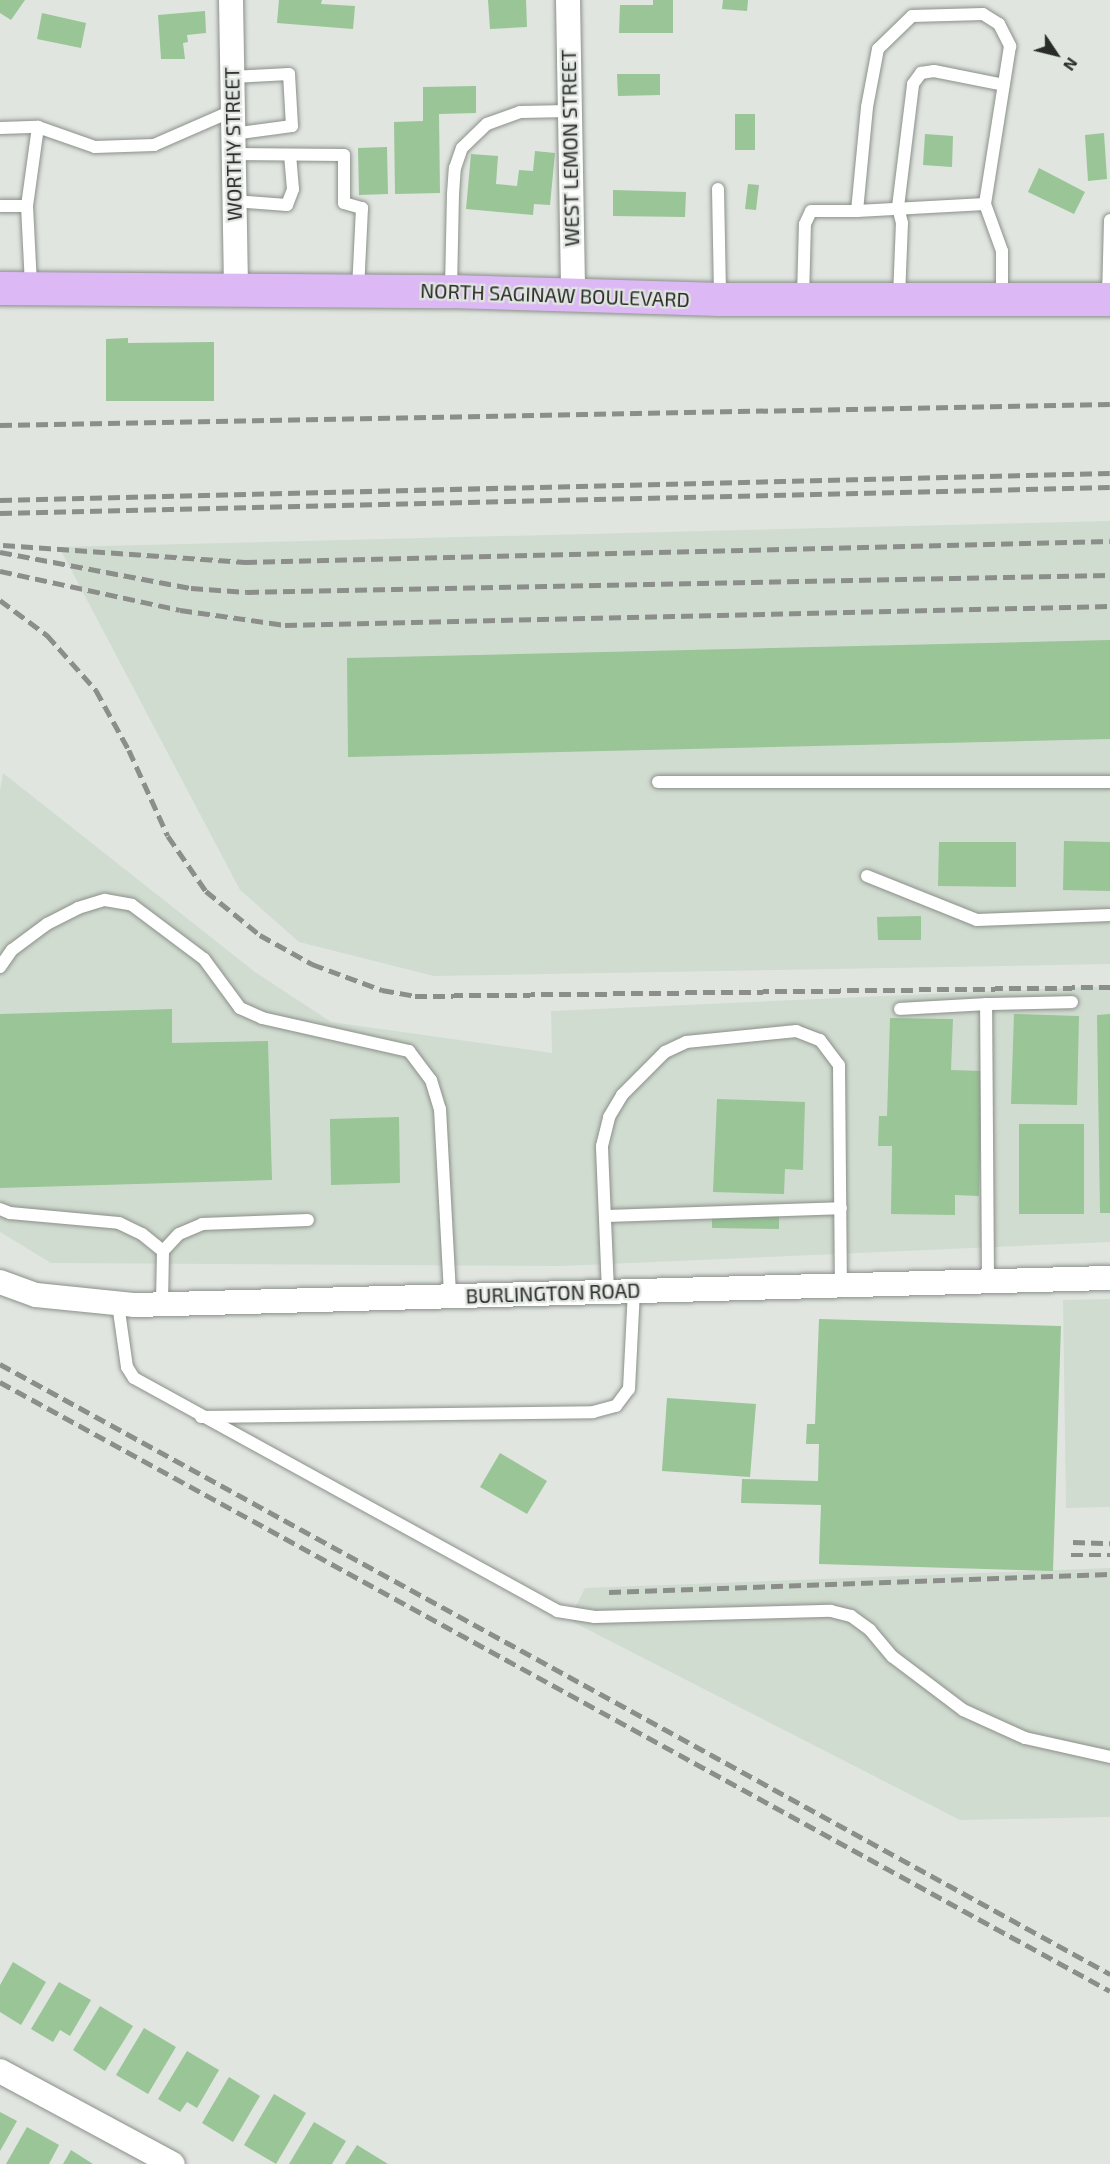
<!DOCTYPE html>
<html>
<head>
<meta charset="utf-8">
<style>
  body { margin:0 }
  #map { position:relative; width:1110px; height:2164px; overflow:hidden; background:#e0e5e0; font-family:"Exo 2",sans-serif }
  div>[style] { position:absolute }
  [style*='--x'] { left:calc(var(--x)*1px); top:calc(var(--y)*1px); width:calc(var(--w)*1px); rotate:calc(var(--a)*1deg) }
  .built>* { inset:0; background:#d1dcd1 }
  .building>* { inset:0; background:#99c597 }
  .roads { filter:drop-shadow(0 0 2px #8b908a) drop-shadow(0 0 2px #8b908a) }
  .lane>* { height:12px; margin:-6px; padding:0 6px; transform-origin:6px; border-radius:6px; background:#fff }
  .street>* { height:24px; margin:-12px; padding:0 12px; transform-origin:12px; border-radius:12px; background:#fff }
  .primary>* { height:33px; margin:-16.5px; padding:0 16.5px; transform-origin:16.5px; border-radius:16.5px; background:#dcb9f5 }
  .rail>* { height:4.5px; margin-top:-2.25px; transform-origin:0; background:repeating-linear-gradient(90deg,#8b8e8a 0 12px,transparent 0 18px) }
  span { translate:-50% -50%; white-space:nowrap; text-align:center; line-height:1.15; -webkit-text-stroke:4.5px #e0e5e0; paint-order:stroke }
  .street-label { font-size:20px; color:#292b28 }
  .north { position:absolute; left:1026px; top:24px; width:60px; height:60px; -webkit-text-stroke:4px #e0e5e0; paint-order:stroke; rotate:125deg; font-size:16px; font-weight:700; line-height:24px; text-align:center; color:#292b28 }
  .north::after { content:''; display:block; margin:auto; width:21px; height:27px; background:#292b28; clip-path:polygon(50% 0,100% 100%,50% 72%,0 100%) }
</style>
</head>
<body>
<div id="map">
  <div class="built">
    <div style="clip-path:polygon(1110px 521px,1110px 964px,434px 976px,299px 942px,240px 890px,59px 547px)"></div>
    <div style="clip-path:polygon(3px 773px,255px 972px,331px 1022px,552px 1053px,551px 1011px,1110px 986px,1110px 1242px,561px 1266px,51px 1263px,0 1232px,0 791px)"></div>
    <div style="clip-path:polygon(1110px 1299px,1110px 1507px,1066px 1508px,1063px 1300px)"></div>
    <div style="clip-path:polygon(1110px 1568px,1110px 1817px,960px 1820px,569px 1620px,585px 1588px)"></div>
  </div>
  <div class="building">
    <div style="clip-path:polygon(0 0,25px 0,11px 20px,0 13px)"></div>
    <div style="clip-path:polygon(279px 0,322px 0,321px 4px,355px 6px,353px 29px,277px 23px)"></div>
    <div style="clip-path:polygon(488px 0,526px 0,527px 27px,490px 29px)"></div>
    <div style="clip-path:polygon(653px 0,673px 0,673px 33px,619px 33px,620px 5px,653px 5px)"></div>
    <div style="clip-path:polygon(723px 0,748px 0,747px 11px,722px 9px)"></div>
    <div style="clip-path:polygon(205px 11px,206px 33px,187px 35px,188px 42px,183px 43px,185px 59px,161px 59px,158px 15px)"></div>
    <div style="clip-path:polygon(42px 13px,86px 23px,81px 48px,37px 39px)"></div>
    <div style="clip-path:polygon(617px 74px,660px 74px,660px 95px,618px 96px)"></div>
    <div style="clip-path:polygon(476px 86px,476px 113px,439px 114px,440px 193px,395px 194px,394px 122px,423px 121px,423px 87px)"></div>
    <div style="clip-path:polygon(735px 114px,755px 114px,755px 150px,735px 150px)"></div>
    <div style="clip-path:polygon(1104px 133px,1107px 179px,1088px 181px,1085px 135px)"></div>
    <div style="clip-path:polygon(925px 134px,953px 136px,952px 167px,923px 165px)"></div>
    <div style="clip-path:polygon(387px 147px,388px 194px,359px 195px,358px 148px)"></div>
    <div style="clip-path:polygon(535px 151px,555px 153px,550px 205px,534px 204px,533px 215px,466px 209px,471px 154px,498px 156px,496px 184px,517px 186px,519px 170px,533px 171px)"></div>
    <div style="clip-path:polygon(1039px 168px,1085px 192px,1074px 214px,1028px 192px)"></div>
    <div style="clip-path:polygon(748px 184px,759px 185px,756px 210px,745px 209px)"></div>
    <div style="clip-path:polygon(613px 190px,686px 192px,685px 217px,613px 216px)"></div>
    <div style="clip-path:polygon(128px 338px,128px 343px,214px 342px,214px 401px,106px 401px,106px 339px)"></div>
    <div style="clip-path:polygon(1110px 640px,1110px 739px,348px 757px,347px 658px)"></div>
    <div style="clip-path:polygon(1064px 841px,1110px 842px,1110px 891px,1063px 890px)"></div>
    <div style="clip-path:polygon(939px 842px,1016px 842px,1016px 887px,938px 886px)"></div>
    <div style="clip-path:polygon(921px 916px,921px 940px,878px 940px,877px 917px)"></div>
    <div style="clip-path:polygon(172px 1009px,172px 1043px,268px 1041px,272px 1180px,0 1188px,0 1014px)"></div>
    <div style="clip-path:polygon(1014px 1014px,1079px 1016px,1077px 1105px,1011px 1104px)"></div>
    <div style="clip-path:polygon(1110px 1014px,1110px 1213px,1100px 1213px,1097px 1015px)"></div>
    <div style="clip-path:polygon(890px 1018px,953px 1019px,951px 1070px,982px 1071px,979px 1196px,955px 1195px,955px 1215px,891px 1214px,892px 1146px,878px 1146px,879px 1116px,887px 1116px)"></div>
    <div style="clip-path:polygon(717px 1099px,805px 1102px,803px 1170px,785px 1169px,784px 1194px,713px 1192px)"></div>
    <div style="clip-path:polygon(399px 1117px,400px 1183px,331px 1185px,330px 1119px)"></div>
    <div style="clip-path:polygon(1019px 1124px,1084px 1124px,1084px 1214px,1019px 1214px)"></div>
    <div style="clip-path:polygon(712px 1213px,779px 1214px,779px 1229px,712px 1228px)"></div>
    <div style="clip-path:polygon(819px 1319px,1061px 1326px,1053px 1571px,819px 1564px,821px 1505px,741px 1503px,742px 1479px,818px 1481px,819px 1444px,806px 1444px,807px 1424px,815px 1424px)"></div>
    <div style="clip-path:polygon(667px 1398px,756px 1404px,750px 1477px,662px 1471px)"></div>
    <div style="clip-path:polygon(500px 1453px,547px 1481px,527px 1514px,480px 1487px)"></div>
    <div style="clip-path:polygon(13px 1962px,46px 1982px,21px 2025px,0 2012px,0 1985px)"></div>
    <div style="clip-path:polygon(59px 1982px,91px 2000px,70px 2036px,60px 2030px,53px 2042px,31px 2029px)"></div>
    <div style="clip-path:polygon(100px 2006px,133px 2026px,105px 2071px,73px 2050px)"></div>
    <div style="clip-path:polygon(144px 2028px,176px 2047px,148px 2094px,116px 2075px)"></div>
    <div style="clip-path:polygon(187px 2051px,219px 2070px,197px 2108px,187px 2102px,180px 2112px,158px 2099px)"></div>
    <div style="clip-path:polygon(229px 2077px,260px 2096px,233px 2142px,202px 2123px)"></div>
    <div style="clip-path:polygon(274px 2094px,306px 2113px,276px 2164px,244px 2145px)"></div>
    <div style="clip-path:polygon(0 2112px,17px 2121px,0 2151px)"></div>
    <div style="clip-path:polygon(314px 2122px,346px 2141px,332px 2164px,289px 2164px)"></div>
    <div style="clip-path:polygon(27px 2127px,59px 2145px,49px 2164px,6px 2164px)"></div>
    <div style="clip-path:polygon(357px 2145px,388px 2164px,345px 2164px)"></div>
    <div style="clip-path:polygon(71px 2150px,93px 2164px,63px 2164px)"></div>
  </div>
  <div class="roads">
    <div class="lane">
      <div style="--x:232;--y:77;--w:57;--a:-3"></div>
      <div style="--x:289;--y:74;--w:52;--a:86.7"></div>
      <div style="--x:292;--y:126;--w:60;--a:172.3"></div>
      <div style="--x:0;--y:128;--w:38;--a:-2"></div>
      <div style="--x:38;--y:127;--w:60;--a:19.3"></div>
      <div style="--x:95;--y:147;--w:59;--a:-1.9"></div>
      <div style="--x:154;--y:145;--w:85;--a:-23.6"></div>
      <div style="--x:233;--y:154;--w:111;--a:0.5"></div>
      <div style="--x:344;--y:155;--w:48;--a:90"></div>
      <div style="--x:344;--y:203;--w:19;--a:16"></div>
      <div style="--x:362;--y:208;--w:81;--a:92.8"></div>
      <div style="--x:718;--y:189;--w:109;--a:88.9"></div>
      <div style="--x:234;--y:201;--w:53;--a:4.3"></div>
      <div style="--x:287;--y:205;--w:17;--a:-69"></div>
      <div style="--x:293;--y:189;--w:34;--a:-95"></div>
      <div style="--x:0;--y:206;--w:27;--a:0"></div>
      <div style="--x:27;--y:206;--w:80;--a:87.1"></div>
      <div style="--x:27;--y:206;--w:80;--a:-82.1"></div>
      <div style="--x:857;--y:211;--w:128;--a:-3.1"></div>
      <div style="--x:451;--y:289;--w:95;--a:-88.8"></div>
      <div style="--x:453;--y:194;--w:26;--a:-86"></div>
      <div style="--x:455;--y:168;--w:21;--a:-71"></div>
      <div style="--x:462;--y:148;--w:35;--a:-44"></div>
      <div style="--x:487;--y:124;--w:35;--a:-20"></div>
      <div style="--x:520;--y:112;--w:50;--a:-1.1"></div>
      <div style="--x:899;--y:297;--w:74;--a:-87.7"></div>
      <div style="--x:902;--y:223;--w:16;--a:-104"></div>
      <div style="--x:898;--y:207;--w:124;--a:-83"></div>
      <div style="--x:913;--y:84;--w:14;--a:-54"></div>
      <div style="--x:921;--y:73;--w:13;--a:-9"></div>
      <div style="--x:934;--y:71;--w:71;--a:11.3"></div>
      <div style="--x:1108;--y:297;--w:77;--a:-88.5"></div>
      <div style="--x:803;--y:298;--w:74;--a:-88.5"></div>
      <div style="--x:805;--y:224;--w:14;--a:-65"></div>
      <div style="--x:811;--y:211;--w:46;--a:0"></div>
      <div style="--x:857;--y:211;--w:104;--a:-84.5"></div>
      <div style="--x:867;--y:107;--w:59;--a:-79.3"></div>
      <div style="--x:878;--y:49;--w:47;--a:-44.1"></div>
      <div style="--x:912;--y:16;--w:71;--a:-1.6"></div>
      <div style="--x:983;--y:14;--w:19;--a:32"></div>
      <div style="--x:999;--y:24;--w:25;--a:63"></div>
      <div style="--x:1010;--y:46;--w:160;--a:99"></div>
      <div style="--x:985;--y:204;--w:50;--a:70.1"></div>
      <div style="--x:1002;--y:251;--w:45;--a:90"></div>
      <div style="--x:658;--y:782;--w:452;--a:0"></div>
      <div style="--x:867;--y:876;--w:118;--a:21.8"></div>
      <div style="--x:977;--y:920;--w:133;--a:-2.2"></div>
      <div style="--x:0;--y:967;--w:21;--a:-55"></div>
      <div style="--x:12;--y:950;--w:44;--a:-36.6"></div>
      <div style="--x:47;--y:924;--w:35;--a:-27"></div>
      <div style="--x:78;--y:908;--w:28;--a:-17"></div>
      <div style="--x:105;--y:900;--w:27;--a:10"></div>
      <div style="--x:132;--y:905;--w:90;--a:36.9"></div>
      <div style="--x:204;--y:959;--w:61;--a:53.7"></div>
      <div style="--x:240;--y:1008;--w:24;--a:24"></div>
      <div style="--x:262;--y:1018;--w:151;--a:12.7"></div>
      <div style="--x:409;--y:1051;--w:36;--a:53"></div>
      <div style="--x:431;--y:1080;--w:30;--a:73"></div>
      <div style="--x:440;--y:1109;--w:187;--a:86.9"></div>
      <div style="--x:900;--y:1009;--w:86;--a:-3.3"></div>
      <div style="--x:0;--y:1209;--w:11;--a:22"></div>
      <div style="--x:10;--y:1213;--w:109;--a:5.2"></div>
      <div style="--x:119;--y:1223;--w:25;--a:26"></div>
      <div style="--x:142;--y:1234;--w:27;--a:39"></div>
      <div style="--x:163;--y:1251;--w:54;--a:91.1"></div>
      <div style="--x:605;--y:1216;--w:236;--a:-1.9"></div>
      <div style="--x:163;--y:1251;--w:23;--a:-47"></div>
      <div style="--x:179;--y:1234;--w:25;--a:-23"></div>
      <div style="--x:202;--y:1224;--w:106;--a:-2.2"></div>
      <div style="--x:988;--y:1281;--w:277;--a:-90.4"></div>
      <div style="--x:986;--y:1004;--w:86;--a:-1.3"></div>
      <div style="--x:608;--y:1291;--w:145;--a:-92.4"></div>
      <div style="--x:602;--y:1146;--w:30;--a:-76"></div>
      <div style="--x:609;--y:1117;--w:26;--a:-59"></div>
      <div style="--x:622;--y:1095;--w:61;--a:-45"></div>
      <div style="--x:665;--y:1052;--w:23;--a:-25"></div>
      <div style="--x:686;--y:1042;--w:111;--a:-5.7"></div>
      <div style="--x:796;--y:1031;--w:26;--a:21"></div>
      <div style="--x:820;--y:1040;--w:31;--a:53"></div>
      <div style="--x:839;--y:1065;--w:220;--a:89.5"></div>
      <div style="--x:118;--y:1304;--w:64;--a:81.9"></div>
      <div style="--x:127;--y:1367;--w:13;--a:58"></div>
      <div style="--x:134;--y:1378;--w:483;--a:28.8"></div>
      <div style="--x:557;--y:1611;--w:37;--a:9"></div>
      <div style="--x:594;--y:1617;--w:237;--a:-1.5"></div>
      <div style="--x:831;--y:1611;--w:21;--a:14"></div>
      <div style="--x:851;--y:1616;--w:24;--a:36"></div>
      <div style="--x:870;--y:1630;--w:35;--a:50"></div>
      <div style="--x:893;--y:1657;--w:88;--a:37.1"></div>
      <div style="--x:963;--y:1710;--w:68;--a:24.3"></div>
      <div style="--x:1025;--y:1738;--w:87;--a:12.6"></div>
      <div style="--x:201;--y:1417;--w:392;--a:-0.7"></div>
      <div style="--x:593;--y:1412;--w:24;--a:-15"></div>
      <div style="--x:616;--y:1406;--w:21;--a:-53"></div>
      <div style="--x:629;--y:1389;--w:99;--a:-87.1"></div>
    </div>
    <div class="street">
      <div style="--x:231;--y:0;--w:288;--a:89"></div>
      <div style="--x:568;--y:0;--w:295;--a:89"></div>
      <div style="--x:0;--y:1282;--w:38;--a:20"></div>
      <div style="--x:36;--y:1295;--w:100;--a:5.8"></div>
      <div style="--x:135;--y:1305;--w:975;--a:-1.59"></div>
      <div style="--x:0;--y:2071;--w:196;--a:28.3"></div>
    </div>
    <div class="primary">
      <div style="--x:0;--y:288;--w:451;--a:0.4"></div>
      <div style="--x:451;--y:291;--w:269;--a:1.7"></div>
      <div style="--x:720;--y:299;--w:390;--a:0"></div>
    </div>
  </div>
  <div class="rail">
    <div style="--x:0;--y:425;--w:1110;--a:-1.08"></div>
    <div style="--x:0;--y:500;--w:1110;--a:-1.39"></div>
    <div style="--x:0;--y:513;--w:1110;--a:-1.34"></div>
    <div style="--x:3;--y:545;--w:243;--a:4"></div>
    <div style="--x:245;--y:562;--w:865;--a:-1.39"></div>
    <div style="--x:0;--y:552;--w:194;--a:10.7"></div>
    <div style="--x:191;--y:588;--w:56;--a:4.1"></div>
    <div style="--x:247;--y:592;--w:863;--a:-1.13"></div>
    <div style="--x:0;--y:571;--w:184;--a:12.2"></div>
    <div style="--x:180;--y:610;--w:106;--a:8.1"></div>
    <div style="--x:285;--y:625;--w:825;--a:-1.32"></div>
    <div style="--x:0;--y:600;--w:59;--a:36.7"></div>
    <div style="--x:47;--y:635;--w:74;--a:48.3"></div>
    <div style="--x:96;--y:690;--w:68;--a:61.2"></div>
    <div style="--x:129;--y:750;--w:94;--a:65.6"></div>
    <div style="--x:168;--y:836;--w:67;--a:55.4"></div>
    <div style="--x:206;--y:891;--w:70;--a:39.2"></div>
    <div style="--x:260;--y:935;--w:60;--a:29.1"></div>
    <div style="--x:312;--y:964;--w:75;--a:20.4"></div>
    <div style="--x:382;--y:990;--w:34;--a:10"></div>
    <div style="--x:415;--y:996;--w:695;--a:-0.74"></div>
    <div style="--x:0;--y:1364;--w:1267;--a:28.79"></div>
    <div style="--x:0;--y:1382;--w:1266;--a:28.75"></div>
    <div style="--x:1073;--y:1542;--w:37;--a:2"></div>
    <div style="--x:1071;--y:1555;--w:39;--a:0"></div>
    <div style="--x:609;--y:1592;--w:501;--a:-2.06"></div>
  </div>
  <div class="street-label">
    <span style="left:233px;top:144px;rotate:-91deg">WORTHY STREET</span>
    <span style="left:570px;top:148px;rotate:-91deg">WEST LEMON STREET</span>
    <span style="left:555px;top:295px;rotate:2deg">NORTH SAGINAW BOULEVARD</span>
    <span style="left:553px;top:1293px;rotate:-2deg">BURLINGTON ROAD</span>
  </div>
  <div class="north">N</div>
</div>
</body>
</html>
